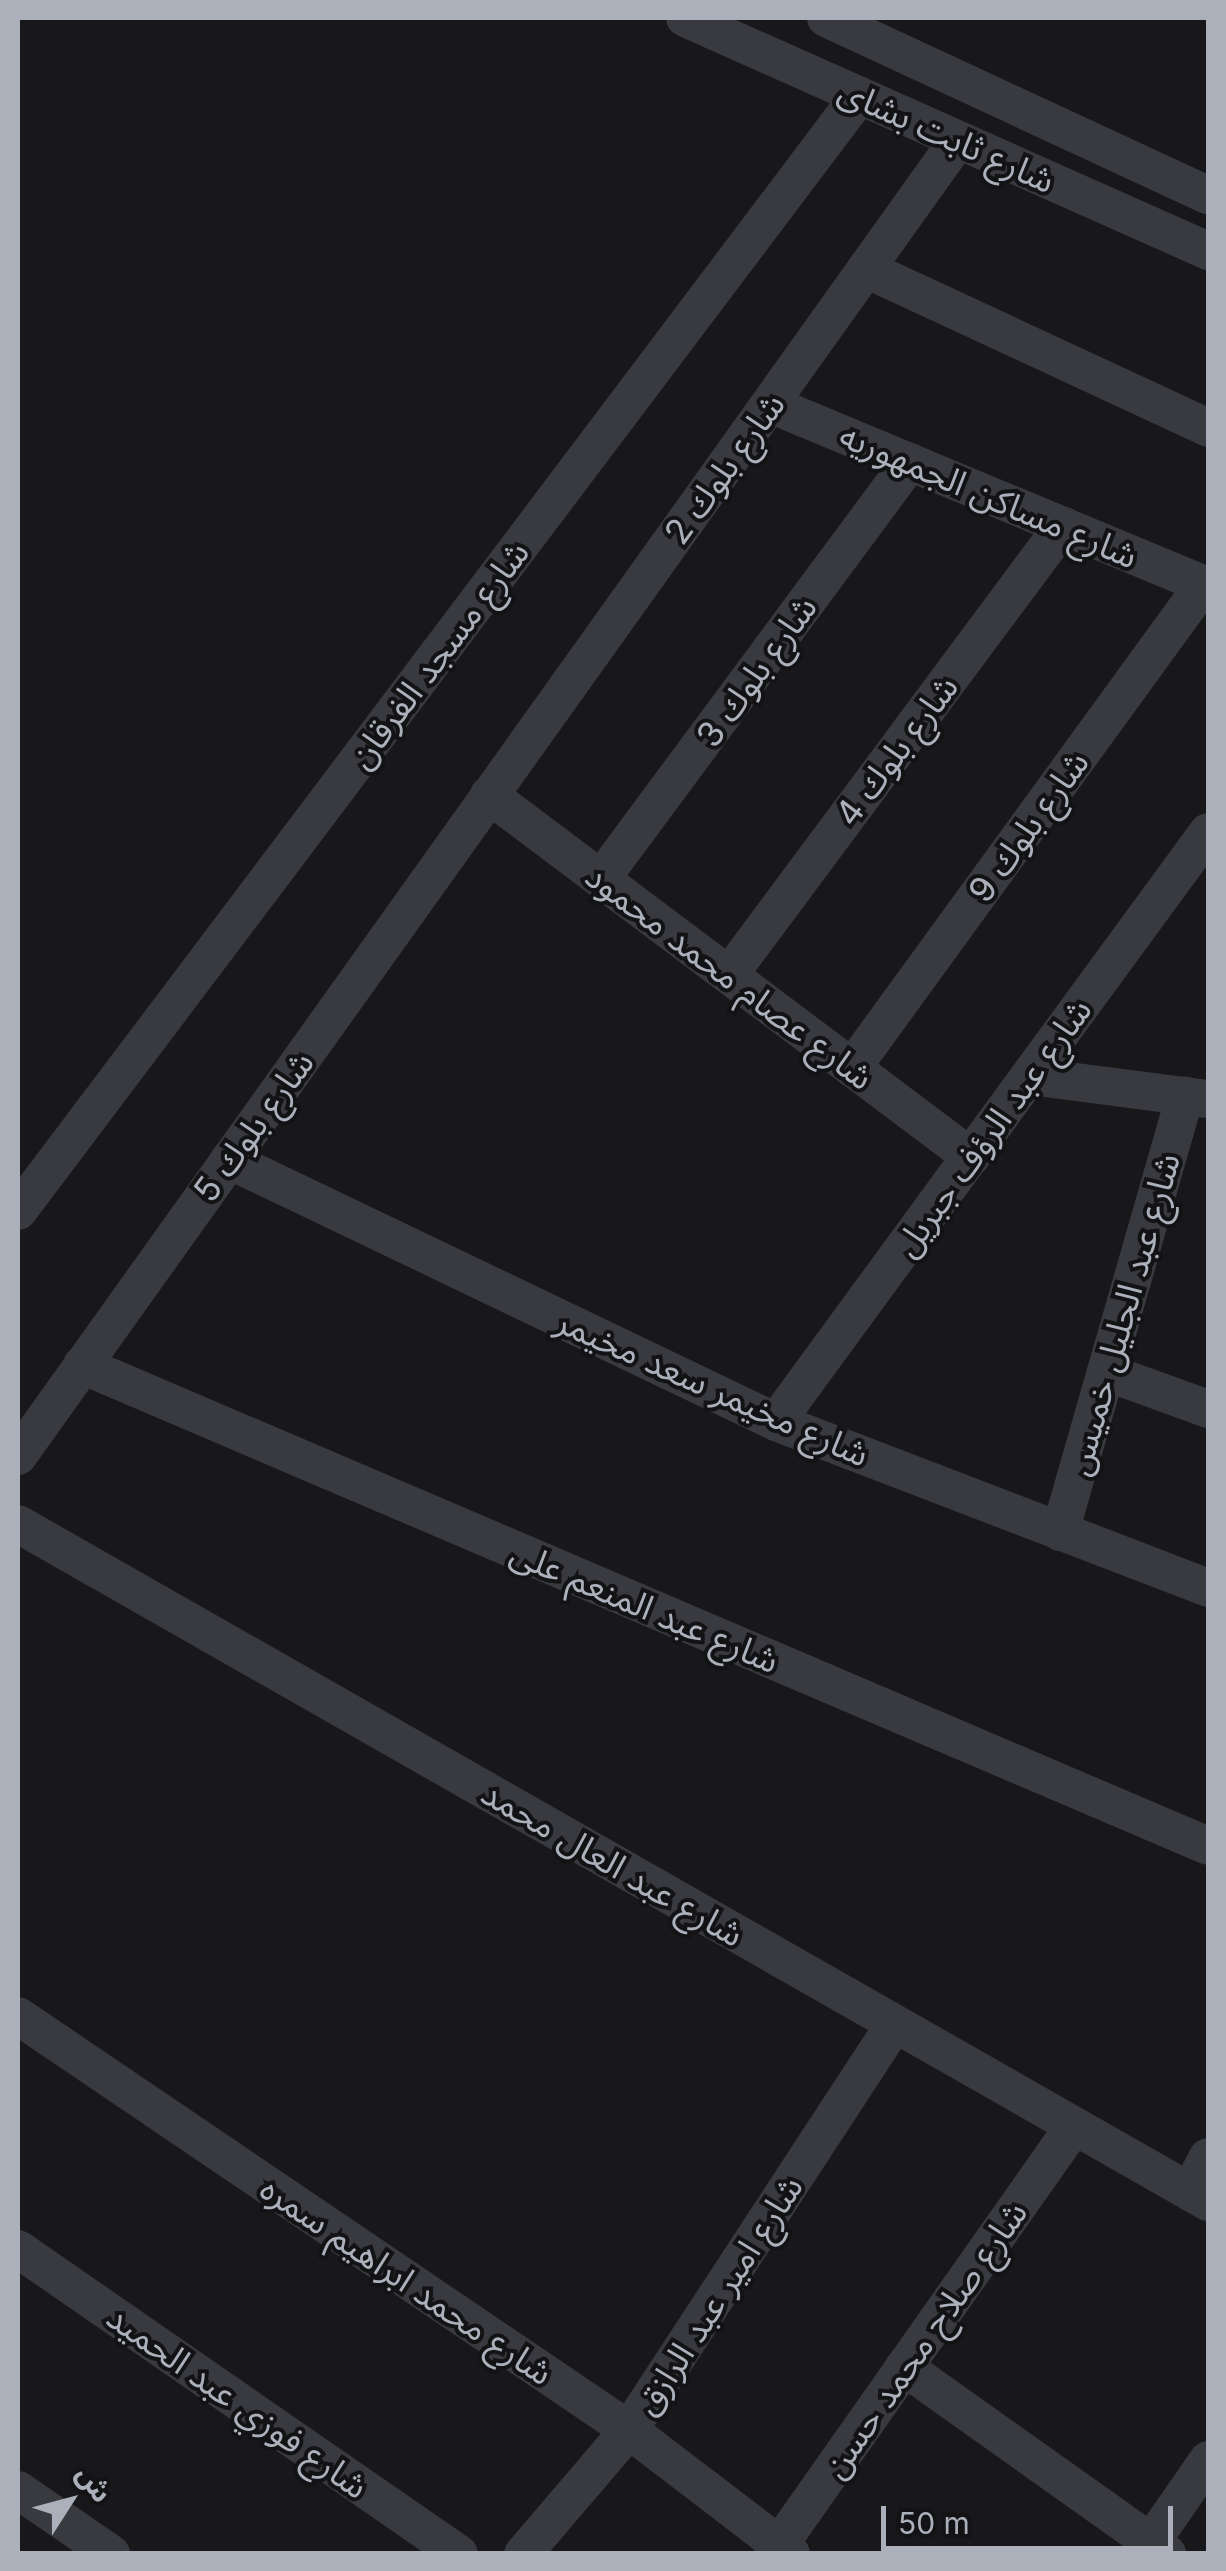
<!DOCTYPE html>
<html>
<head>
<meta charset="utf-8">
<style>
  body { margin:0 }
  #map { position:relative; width:1226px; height:2571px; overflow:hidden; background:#18181a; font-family:Inter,"Noto Sans Arabic",sans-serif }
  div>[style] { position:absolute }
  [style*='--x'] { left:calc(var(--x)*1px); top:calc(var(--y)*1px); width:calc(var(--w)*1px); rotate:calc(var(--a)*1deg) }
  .minor>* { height:38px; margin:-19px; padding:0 19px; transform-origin:19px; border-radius:19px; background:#393a3f }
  span { translate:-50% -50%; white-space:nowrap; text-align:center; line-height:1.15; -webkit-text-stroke:8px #131315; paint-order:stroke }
  .street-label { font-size:35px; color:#abb0ba }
  .frame { position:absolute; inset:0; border:20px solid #abb0ba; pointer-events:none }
  .north { position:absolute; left:20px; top:2451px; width:100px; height:100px; -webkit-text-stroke:8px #131315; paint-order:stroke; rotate:54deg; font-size:28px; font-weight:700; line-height:40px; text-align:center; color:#abb0ba }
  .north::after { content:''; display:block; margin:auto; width:35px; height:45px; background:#abb0ba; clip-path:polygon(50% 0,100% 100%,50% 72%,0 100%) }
  .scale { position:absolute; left:881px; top:2506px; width:292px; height:45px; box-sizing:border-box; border:5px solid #abb0ba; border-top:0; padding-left:12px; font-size:30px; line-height:35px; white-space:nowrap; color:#abb0ba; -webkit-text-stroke:8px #131315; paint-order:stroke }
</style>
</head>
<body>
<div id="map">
  <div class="minor">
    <div style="--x:685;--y:18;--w:573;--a:24.01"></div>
    <div style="--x:826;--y:18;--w:421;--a:24.9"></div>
    <div style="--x:866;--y:269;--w:377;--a:24.9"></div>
    <div style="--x:770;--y:404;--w:474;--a:22.6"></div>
    <div style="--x:489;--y:795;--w:603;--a:36.91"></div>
    <div style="--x:601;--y:879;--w:519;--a:-53.46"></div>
    <div style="--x:729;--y:975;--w:560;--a:-53.36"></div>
    <div style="--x:852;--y:1068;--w:598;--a:-53.97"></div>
    <div style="--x:1030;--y:1076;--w:177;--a:7.4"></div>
    <div style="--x:229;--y:1160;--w:607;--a:25.59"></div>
    <div style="--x:776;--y:1422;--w:463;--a:21"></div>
    <div style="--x:18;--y:1211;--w:1397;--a:-52.97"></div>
    <div style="--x:82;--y:1365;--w:1224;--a:23.13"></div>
    <div style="--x:1106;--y:1372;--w:109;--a:19.9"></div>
    <div style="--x:776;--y:1422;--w:731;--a:-53.79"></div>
    <div style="--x:18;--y:1456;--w:1617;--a:-54.46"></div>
    <div style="--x:18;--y:1524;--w:1370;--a:29.67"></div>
    <div style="--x:1060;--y:1532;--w:454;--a:-74"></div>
    <div style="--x:18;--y:2016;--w:738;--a:34.12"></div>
    <div style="--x:629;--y:2430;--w:204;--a:37.4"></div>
    <div style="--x:1190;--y:2192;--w:39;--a:-63"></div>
    <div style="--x:18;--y:2249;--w:536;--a:34.67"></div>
    <div style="--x:904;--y:2367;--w:323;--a:35.4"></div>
    <div style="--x:18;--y:2490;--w:113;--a:34.5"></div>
    <div style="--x:523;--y:2554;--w:163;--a:-49.5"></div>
    <div style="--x:629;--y:2430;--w:485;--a:-56.8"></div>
    <div style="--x:773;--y:2554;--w:523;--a:-54.88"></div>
    <div style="--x:1143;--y:2554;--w:114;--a:-55.3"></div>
  </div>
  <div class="street-label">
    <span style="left:947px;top:135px;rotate:24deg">شارع ثابت بشاى</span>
    <span style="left:724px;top:468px;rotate:-54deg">شارع بلوك 2</span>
    <span style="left:989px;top:495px;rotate:23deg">شارع مساكن الجمهوريه</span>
    <span style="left:438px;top:654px;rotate:-53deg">شارع مسجد الفرقان</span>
    <span style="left:756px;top:671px;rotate:-54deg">شارع بلوك 3</span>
    <span style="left:896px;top:750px;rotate:-53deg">شارع بلوك 4</span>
    <span style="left:1028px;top:826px;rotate:-54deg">شارع بلوك 9</span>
    <span style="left:730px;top:976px;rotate:37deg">شارع عصام محمد محمود</span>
    <span style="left:253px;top:1126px;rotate:-54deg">شارع بلوك 5</span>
    <span style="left:992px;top:1127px;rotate:-54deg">شارع عبد الرؤف جبريل</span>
    <span style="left:1122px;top:1314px;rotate:-74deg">شارع عبد الجليل خميس</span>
    <span style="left:713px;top:1387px;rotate:24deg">شارع مخيمر سعد مخيمر</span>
    <span style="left:645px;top:1606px;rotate:23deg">شارع عبد المنعم على</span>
    <span style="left:613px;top:1863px;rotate:30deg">شارع عبد العال محمد</span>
    <span style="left:407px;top:2280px;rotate:34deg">شارع محمد ابراهيم سمره</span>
    <span style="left:718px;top:2295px;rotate:-57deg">شارع امير عبد الرازق</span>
    <span style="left:924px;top:2339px;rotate:-55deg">شارع صلاح محمد حسن</span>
    <span style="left:238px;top:2401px;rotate:35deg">شارع فوزي عبد الحميد</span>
  </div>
  <div class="frame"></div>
  <div class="north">ش</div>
  <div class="scale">50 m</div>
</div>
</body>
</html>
